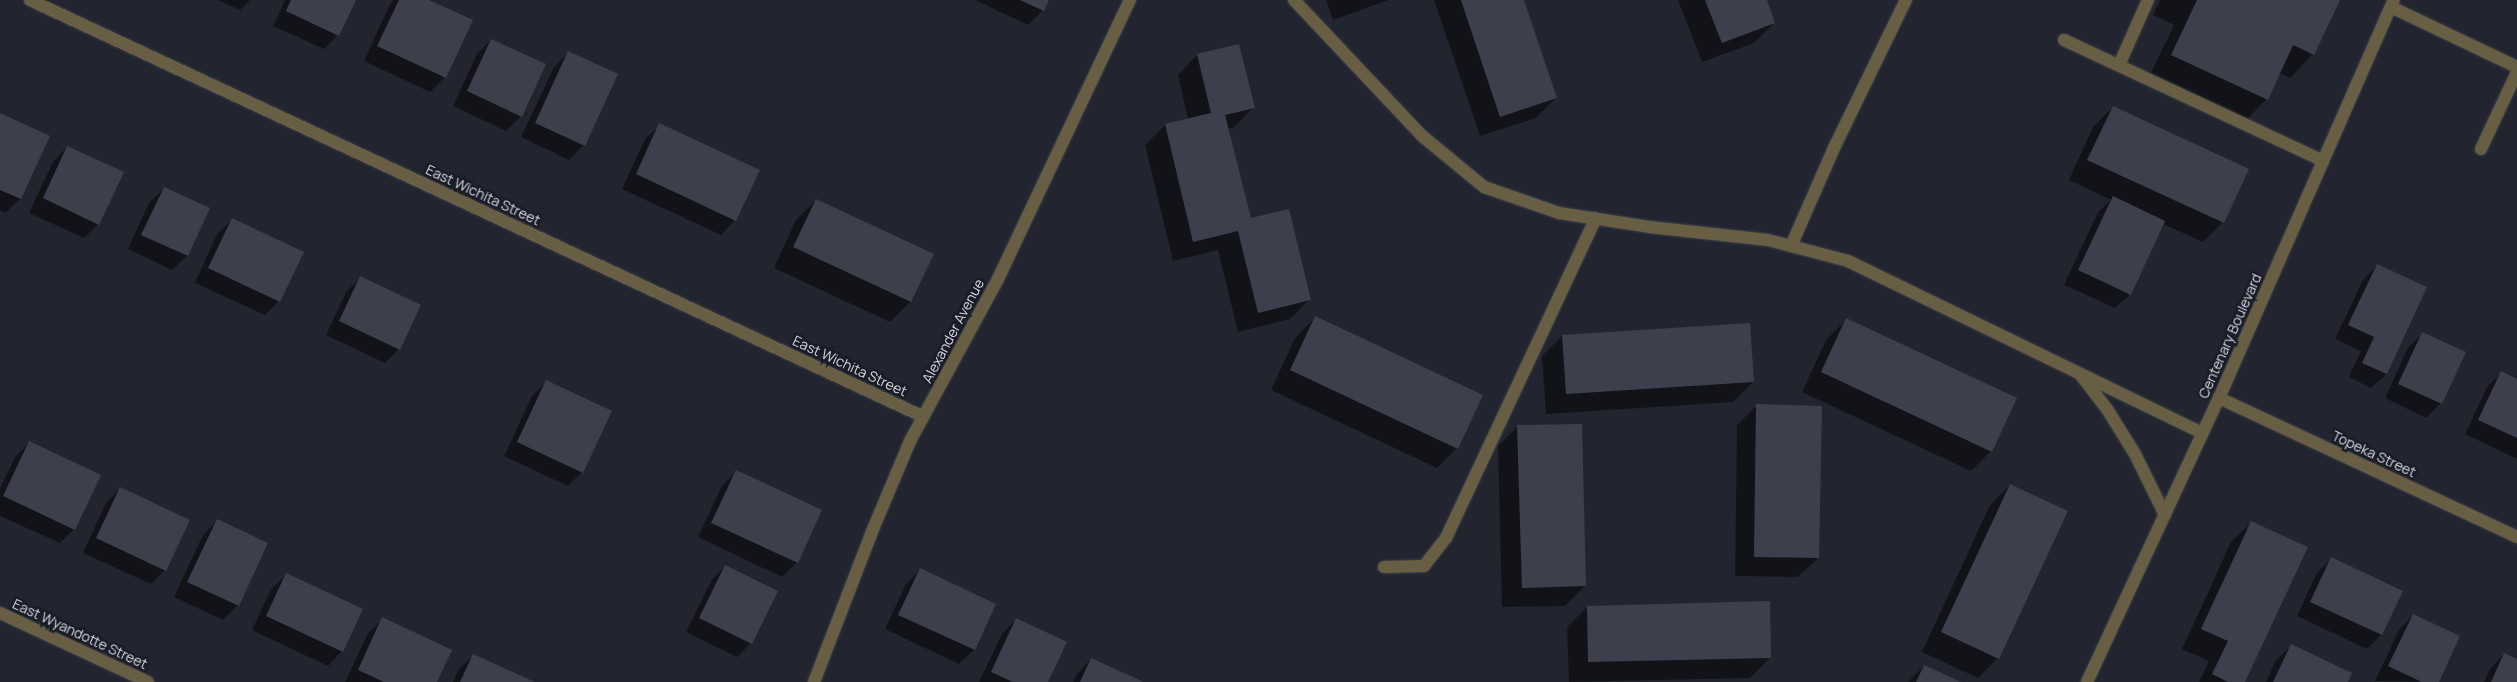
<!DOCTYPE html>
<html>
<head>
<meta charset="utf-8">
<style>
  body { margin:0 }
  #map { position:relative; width:2517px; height:682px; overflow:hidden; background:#222530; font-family:Manrope,sans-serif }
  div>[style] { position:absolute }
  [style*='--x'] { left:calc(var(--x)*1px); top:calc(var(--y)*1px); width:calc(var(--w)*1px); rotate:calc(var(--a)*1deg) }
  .shadow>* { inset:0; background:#0007 }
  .building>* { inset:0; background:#3d404c }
  .roads { filter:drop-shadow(0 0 1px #3f424c) drop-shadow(0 0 1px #3f424c) }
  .lane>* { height:12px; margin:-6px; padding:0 6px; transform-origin:6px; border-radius:6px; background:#685e43 }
  .street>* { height:12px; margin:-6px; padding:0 6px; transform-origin:6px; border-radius:6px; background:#685e43 }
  span { translate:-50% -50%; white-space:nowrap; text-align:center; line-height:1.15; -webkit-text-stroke:5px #191b26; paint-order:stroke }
  .street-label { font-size:14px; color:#d6d8e0 }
</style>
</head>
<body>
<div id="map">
  <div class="shadow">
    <div style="clip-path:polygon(218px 0,250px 0,240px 10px)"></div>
    <div style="clip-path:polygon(285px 0,354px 0,338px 35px,324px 49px,273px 26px)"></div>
    <div style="clip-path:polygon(394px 0,426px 0,445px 77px,430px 92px,364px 61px,390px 4px)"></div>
    <div style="clip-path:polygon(975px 0,1048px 0,1043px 10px,1028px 25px)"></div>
    <div style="clip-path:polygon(1326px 0,1388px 0,1333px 20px)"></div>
    <div style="clip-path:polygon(1434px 0,1523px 0,1556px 98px,1536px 118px,1480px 136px)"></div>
    <div style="clip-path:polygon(1678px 0,1765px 0,1774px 23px,1754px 43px,1702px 62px)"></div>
    <div style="clip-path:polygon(2160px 0,2339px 0,2313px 54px,2290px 78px,2279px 73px,2267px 99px,2243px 123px,2148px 79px,2174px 25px,2153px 15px)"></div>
    <div style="clip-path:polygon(491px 40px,521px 116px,506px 131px,453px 106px,477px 54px)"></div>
    <div style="clip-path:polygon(568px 53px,616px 75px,584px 145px,569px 160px,521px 137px,554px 67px)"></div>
    <div style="clip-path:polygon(1197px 55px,1254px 107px,1234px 127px,1227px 129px,1250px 219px,1310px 299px,1290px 319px,1238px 332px,1218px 250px,1173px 261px,1145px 145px,1165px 125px,1188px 119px,1178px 75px)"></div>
    <div style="clip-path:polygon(2113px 107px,2247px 170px,2223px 222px,2203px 242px,2163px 224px,2130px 294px,2115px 308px,2064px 285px,2098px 212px,2111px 200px,2069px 180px,2093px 127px)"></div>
    <div style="clip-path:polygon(0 114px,48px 136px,20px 199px,5px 213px,0 210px)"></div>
    <div style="clip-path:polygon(660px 125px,735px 220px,721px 235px,622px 189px,645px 139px)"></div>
    <div style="clip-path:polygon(67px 147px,98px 224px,84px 238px,29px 213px,53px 162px)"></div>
    <div style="clip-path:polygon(164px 188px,208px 209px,187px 256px,172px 270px,128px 249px,149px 203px)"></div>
    <div style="clip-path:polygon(816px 200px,932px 254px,910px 302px,890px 322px,774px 268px,796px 220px)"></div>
    <div style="clip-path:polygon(232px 220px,279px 301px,265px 315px,195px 283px,217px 234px)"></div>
    <div style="clip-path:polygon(2377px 265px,2426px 288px,2386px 374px,2371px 388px,2349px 377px,2361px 351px,2335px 339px,2363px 280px)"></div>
    <div style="clip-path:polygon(360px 278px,399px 349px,385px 363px,326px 335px,346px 292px)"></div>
    <div style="clip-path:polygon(1315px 318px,1457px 448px,1437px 468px,1271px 390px,1295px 338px)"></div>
    <div style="clip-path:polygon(1846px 320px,1991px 451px,1971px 471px,1802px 392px,1826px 340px)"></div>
    <div style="clip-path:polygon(2423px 333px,2441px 403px,2426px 418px,2385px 398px,2408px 348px)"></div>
    <div style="clip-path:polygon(1562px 336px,1753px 382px,1733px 402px,1546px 414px,1542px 356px)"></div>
    <div style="clip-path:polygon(2501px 373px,2517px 380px,2517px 459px,2465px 434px,2487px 387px)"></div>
    <div style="clip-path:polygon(546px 382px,582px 472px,568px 486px,504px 456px,532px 396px)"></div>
    <div style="clip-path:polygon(1757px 405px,1818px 558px,1798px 577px,1735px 576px,1737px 425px)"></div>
    <div style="clip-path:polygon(1518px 426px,1585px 586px,1565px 606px,1502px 607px,1498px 446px)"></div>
    <div style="clip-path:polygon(29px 443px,74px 529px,60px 543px,0 516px,0 489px,15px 457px)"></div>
    <div style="clip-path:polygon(736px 472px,797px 562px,782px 577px,698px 537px,722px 486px)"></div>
    <div style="clip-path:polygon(2010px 485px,1998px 658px,1978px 678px,1922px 652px,1990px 505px)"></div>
    <div style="clip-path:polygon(120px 489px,165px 570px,151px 584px,83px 553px,106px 503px)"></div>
    <div style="clip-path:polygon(217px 521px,238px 605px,223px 620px,174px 597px,203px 535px)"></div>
    <div style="clip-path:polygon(2251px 523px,2244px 682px,2199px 682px,2209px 661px,2182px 649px,2231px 542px)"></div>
    <div style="clip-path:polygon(2331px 559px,2381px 635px,2367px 649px,2297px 616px,2317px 573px)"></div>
    <div style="clip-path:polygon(725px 566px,751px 643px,737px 657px,686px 632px,711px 581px)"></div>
    <div style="clip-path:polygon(920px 570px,995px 604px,974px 650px,959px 664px,885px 629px,906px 584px)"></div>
    <div style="clip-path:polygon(286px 575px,342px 651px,328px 666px,252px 630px,271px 589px)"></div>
    <div style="clip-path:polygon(1587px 607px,1770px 658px,1750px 678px,1569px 682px,1567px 627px)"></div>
    <div style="clip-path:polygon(2413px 615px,2437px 682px,2375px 681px,2399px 630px)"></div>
    <div style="clip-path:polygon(383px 619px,435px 682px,345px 682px,368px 633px)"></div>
    <div style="clip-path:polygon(1016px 619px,1047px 682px,979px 682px,1002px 634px)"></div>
    <div style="clip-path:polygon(2291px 646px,2347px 682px,2266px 682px,2276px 660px)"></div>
    <div style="clip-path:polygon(2504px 654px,2517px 660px,2517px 682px,2484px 682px,2490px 669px)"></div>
    <div style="clip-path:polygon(474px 655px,532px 682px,453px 682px,459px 669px)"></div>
    <div style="clip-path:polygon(1091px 659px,1141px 682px,1073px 682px,1077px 674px)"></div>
    <div style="clip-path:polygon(1924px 666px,1958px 682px,1908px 682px)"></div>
  </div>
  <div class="building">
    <div style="clip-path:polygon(291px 0,356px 0,339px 36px,286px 11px)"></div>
    <div style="clip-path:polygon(399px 0,429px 0,473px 20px,446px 78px,377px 46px)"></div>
    <div style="clip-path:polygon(1020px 0,1049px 0,1044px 11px)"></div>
    <div style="clip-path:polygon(1461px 0,1524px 0,1557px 98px,1500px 117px)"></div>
    <div style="clip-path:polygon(1705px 0,1767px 0,1775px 23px,1722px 43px)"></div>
    <div style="clip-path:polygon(2197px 0,2340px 0,2314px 55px,2293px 45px,2268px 100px,2171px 55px)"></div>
    <div style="clip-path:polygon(491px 39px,546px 64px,522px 117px,467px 91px)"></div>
    <div style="clip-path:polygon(1239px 44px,1255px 108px,1225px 115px,1251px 218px,1289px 209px,1311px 300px,1258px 313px,1238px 231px,1193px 242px,1165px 124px,1211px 113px,1197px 54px)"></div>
    <div style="clip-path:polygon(568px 51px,618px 74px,585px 146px,535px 123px)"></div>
    <div style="clip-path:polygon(2113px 106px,2249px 169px,2224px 223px,2087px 160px)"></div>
    <div style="clip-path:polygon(0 113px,50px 136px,21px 199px,0 190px)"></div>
    <div style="clip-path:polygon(659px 123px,760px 170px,736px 221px,636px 174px)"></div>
    <div style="clip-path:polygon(67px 146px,124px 172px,99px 225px,43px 198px)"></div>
    <div style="clip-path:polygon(164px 187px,210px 208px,188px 256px,141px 235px)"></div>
    <div style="clip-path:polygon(2113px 196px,2165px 221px,2131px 295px,2078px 270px)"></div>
    <div style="clip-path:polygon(816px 199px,934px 254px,911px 302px,793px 247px)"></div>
    <div style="clip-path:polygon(232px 218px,304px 252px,280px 302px,208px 268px)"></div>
    <div style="clip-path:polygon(2377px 264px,2427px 287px,2387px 374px,2362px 363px,2374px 337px,2348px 325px)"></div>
    <div style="clip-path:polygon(360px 276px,421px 305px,400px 350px,339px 321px)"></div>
    <div style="clip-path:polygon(1315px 316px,1483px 395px,1458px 449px,1290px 370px)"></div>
    <div style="clip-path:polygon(1846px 318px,2017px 398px,1992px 452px,1821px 372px)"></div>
    <div style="clip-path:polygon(1750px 323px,1754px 382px,1566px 394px,1562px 335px)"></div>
    <div style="clip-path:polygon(2422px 332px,2466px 352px,2442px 404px,2398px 384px)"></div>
    <div style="clip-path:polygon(2501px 371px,2517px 379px,2517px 438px,2478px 420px)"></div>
    <div style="clip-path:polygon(546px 380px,612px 411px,583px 473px,517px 442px)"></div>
    <div style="clip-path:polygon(1756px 404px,1822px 406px,1819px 558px,1754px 557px)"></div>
    <div style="clip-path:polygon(1582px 424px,1586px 586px,1522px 588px,1517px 425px)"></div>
    <div style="clip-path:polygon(29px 441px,101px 475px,75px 530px,3px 496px)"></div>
    <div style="clip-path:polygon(736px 470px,822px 510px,798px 563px,711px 523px)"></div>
    <div style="clip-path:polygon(2010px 484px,2068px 511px,1999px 659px,1941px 632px)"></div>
    <div style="clip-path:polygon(120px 487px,190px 520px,166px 571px,96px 538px)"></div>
    <div style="clip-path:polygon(217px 519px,268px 543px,239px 606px,187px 582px)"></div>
    <div style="clip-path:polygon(2251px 521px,2308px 547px,2245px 682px,2228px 682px,2212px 674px,2228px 641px,2201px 629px)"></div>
    <div style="clip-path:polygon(2331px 557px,2403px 591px,2382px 635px,2310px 602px)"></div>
    <div style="clip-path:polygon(725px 565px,778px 591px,752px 644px,699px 618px)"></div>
    <div style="clip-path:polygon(920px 568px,996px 604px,975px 650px,898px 615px)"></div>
    <div style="clip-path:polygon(286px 573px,363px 609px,343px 652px,266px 616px)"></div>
    <div style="clip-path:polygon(1770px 601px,1771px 658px,1588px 662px,1587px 606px)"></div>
    <div style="clip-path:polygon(2413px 614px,2460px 636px,2439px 682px,2422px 682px,2388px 666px)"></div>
    <div style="clip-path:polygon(382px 617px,452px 650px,437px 682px,384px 682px,358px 670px)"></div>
    <div style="clip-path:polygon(1016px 618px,1067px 642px,1048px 682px,1013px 682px,991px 672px)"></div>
    <div style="clip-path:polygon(2291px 644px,2352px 673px,2348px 682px,2273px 682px)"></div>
    <div style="clip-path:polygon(2504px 653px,2517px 659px,2517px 682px,2491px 682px)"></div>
    <div style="clip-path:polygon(473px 654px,535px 682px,460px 682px)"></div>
    <div style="clip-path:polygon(1091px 658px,1144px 682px,1080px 682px)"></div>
    <div style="clip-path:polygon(1924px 665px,1961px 682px,1916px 682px)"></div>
  </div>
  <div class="roads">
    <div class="lane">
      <div style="--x:1294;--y:0;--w:185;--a:46.7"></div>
      <div style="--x:1421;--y:135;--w:82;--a:39.5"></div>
      <div style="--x:1484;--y:187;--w:79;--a:19.1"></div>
      <div style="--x:1559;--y:213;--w:91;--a:8.8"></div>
      <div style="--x:1649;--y:227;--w:120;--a:6.2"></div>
      <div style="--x:1768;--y:240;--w:83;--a:14.7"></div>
      <div style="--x:1848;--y:261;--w:394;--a:25.9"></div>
      <div style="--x:2391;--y:7;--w:140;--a:25.5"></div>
      <div style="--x:2064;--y:40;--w:286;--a:25"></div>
      <div style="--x:2119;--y:65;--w:71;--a:-66"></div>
      <div style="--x:2481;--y:149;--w:85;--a:-64.9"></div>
      <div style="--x:1791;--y:246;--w:107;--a:-66.3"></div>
      <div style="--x:1834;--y:148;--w:165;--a:-64.1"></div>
      <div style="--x:2080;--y:374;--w:44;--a:52.4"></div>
      <div style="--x:2107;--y:409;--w:53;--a:58.1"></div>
      <div style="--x:2135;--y:454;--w:68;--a:63.8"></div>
      <div style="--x:1384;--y:567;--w:40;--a:-1.4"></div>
      <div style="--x:1424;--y:566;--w:36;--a:-52"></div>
      <div style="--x:1446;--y:538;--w:353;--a:-64.9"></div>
    </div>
    <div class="street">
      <div style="--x:30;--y:0;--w:986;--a:25.01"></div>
      <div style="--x:2219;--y:398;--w:329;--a:25"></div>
      <div style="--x:0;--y:613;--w:163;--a:25"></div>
      <div style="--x:814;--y:682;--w:159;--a:-68.9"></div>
      <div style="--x:871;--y:534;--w:101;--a:-67.2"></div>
      <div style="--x:910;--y:441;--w:184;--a:-61.5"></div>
      <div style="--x:998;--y:279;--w:309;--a:-64.7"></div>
      <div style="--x:2087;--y:682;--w:313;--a:-65.1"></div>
      <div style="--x:2219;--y:398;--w:435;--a:-66.3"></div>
    </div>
  </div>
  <div class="street-label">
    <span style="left:483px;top:195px;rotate:25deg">East Wichita Street</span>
    <span style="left:953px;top:331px;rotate:-62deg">Alexander Avenue</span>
    <span style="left:2230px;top:336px;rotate:-66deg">Centenary Boulevard</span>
    <span style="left:850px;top:366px;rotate:25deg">East Wichita Street</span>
    <span style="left:2374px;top:454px;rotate:25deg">Topeka Street</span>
    <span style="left:80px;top:634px;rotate:25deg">East Wyandotte Street</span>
  </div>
</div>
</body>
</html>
